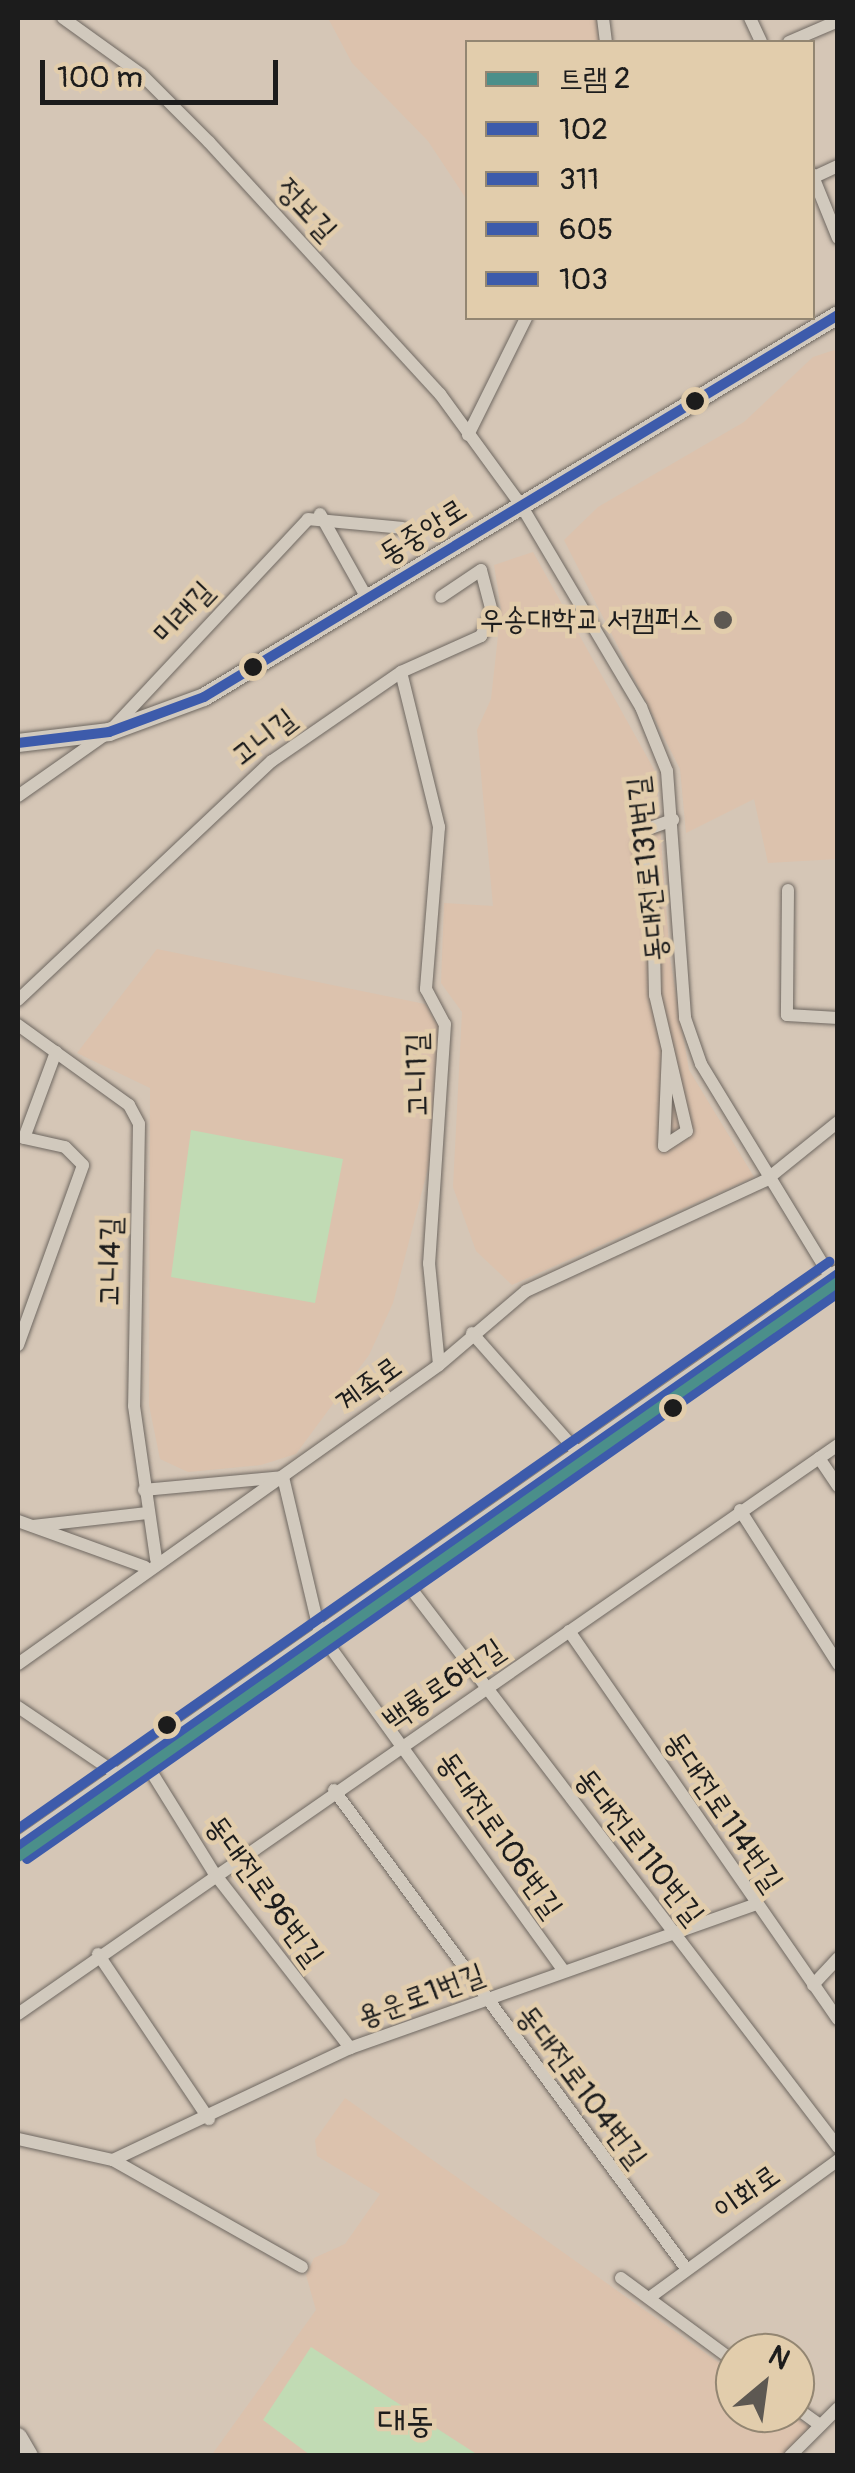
<!DOCTYPE html>
<html>
<head>
<meta charset="utf-8">
<style>
  body { margin:0 }
  #map { position:relative; width:855px; height:2473px; overflow:hidden; background:#d5c6b6; font-family:Pangolin,"Poor Story",sans-serif }
  div>[style] { position:absolute }
  [style*='--x'] { left:calc(var(--x)*1px); top:calc(var(--y)*1px); width:calc(var(--w)*1px); rotate:calc(var(--a)*1deg) }
  .built>* { inset:0; background:#dcc2ad }
  .green>* { inset:0; background:#c1dbb4 }
  .roads { filter:drop-shadow(0 0 2px #6f6861) drop-shadow(0 0 2px #6f6861) }
  .street>* { height:12px; margin:-6px; padding:0 6px; transform-origin:6px; border-radius:6px; background:#d1c9bd }
  .secondary>* { height:18px; margin:-9px; padding:0 9px; transform-origin:9px; border-radius:9px; background:#d1c9bd }
  .bus-1>* { height:10px; margin:-5px; padding:0 5px; transform-origin:5px; border-radius:5px; background:#3d5bab }
  .bus-2>* { height:10px; margin:-5px; padding:0 5px; transform-origin:5px; border-radius:5px; background:#3d5bab }
  .bus-3>* { height:10px; margin:-5px; padding:0 5px; transform-origin:5px; border-radius:5px; background:#3d5bab }
  .bus-4>* { height:10px; margin:-5px; padding:0 5px; transform-origin:5px; border-radius:5px; background:#3d5bab }
  .tram-1>* { height:10px; margin:-5px; padding:0 5px; transform-origin:5px; border-radius:5px; background:#4b8f8a }
  .dots>* { width:28px; height:28px; translate:-50% -50%; box-sizing:border-box; border:5px solid #e2cdac; border-radius:50% }
  span { translate:-50% -50%; white-space:nowrap; text-align:center; line-height:1.15; -webkit-text-stroke:9px #e2cdac; paint-order:stroke }
  .street-label { font-size:30px; color:#1c1c1c }
  .poi-label { font-size:30px; color:#1c1c1c }
  .right { translate:-100% -50%; text-align:right }
  .quarter-label { font-size:35px; color:#1c1c1c }
  .frame { position:absolute; inset:0; border:20px solid #1c1c1c; pointer-events:none }
  .legend { position:absolute; left:465px; top:40px; width:350px; height:280px; box-sizing:border-box; background:#e2cdac; border:2px solid #938672; margin:0; padding:12px 18px; list-style:none; font-size:30px; color:#1c1c1c }
  .legend li { display:flex; align-items:center; gap:20px; height:50px }
  .legend b { width:50px; border:2px solid #938672 }
  .north { position:absolute; left:715px; top:2333px; width:100px; height:100px; box-sizing:border-box; background:#e2cdac; border:2px solid #938672; border-radius:50%; rotate:29deg; font-size:28px; font-weight:700; line-height:40px; text-align:center; color:#1c1c1c }
  .north::after { content:''; display:block; margin:auto; width:35px; height:45px; background:#5d5852; clip-path:polygon(50% 0,100% 100%,50% 72%,0 100%) }
  .scale { position:absolute; left:40px; top:60px; width:238px; height:45px; box-sizing:border-box; border:5px solid #1c1c1c; border-top:0; padding-left:12px; font-size:30px; line-height:35px; white-space:nowrap; color:#1c1c1c; -webkit-text-stroke:8px #e2cdac; paint-order:stroke }
</style>
</head>
<body>
<div id="map">
  <div class="built">
    <div style="clip-path:polygon(328px 18px,596px 18px,599px 42px,468px 42px,467px 200px,428px 141px,352px 63px)"></div>
    <div style="clip-path:polygon(837px 349px,837px 859px,768px 863px,754px 799px,686px 833px,680px 769px,564px 540px,598px 507px,744px 422px,813px 357px)"></div>
    <div style="clip-path:polygon(533px 552px,656px 773px,670px 958px,689px 1070px,754px 1177px,512px 1285px,476px 1251px,453px 1187px,462px 1012px,441px 983px,444px 903px,493px 906px,477px 730px,491px 699px,501px 609px,494px 565px)"></div>
    <div style="clip-path:polygon(157px 949px,425px 1004px,440px 1028px,439px 1126px,393px 1303px,369px 1355px,296px 1454px,261px 1465px,188px 1472px,160px 1459px,149px 1405px,150px 1088px,77px 1053px)"></div>
    <div style="clip-path:polygon(345px 2098px,735px 2374px,735px 2413px,790px 2413px,811px 2428px,783px 2456px,211px 2456px,316px 2310px,306px 2275px,314px 2258px,345px 2244px,380px 2194px,317px 2156px,315px 2140px)"></div>
  </div>
  <div class="green">
    <div style="clip-path:polygon(191px 1130px,343px 1159px,315px 1303px,171px 1277px)"></div>
    <div style="clip-path:polygon(311px 2347px,478px 2455px,310px 2455px,263px 2420px)"></div>
  </div>
  <div class="roads">
    <div class="street">
      <div style="--x:63;--y:18;--w:97;--a:35.8"></div>
      <div style="--x:142;--y:75;--w:95;--a:45"></div>
      <div style="--x:209;--y:142;--w:342;--a:47.5"></div>
      <div style="--x:440;--y:394;--w:137;--a:53.9"></div>
      <div style="--x:521;--y:505;--w:235;--a:59.3"></div>
      <div style="--x:641;--y:707;--w:69;--a:67.9"></div>
      <div style="--x:667;--y:771;--w:248;--a:85.8"></div>
      <div style="--x:685;--y:1018;--w:49;--a:70.8"></div>
      <div style="--x:701;--y:1064;--w:263;--a:58.7"></div>
      <div style="--x:603;--y:18;--w:24;--a:83"></div>
      <div style="--x:750;--y:18;--w:26;--a:65"></div>
      <div style="--x:789;--y:42;--w:53;--a:-23.2"></div>
      <div style="--x:812;--y:174;--w:69;--a:67.9"></div>
      <div style="--x:812;--y:178;--w:29;--a:-25"></div>
      <div style="--x:468;--y:435;--w:131;--a:-63.6"></div>
      <div style="--x:320;--y:514;--w:98;--a:60.8"></div>
      <div style="--x:401;--y:672;--w:160;--a:76.2"></div>
      <div style="--x:439;--y:827;--w:163;--a:94.6"></div>
      <div style="--x:426;--y:989;--w:40;--a:62"></div>
      <div style="--x:445;--y:1024;--w:240;--a:93.8"></div>
      <div style="--x:429;--y:1263;--w:102;--a:84.4"></div>
      <div style="--x:18;--y:796;--w:111;--a:-35.1"></div>
      <div style="--x:109;--y:732;--w:291;--a:-46.9"></div>
      <div style="--x:308;--y:519;--w:95;--a:5.4"></div>
      <div style="--x:788;--y:890;--w:125;--a:90.5"></div>
      <div style="--x:787;--y:1015;--w:51;--a:3.4"></div>
      <div style="--x:18;--y:1000;--w:349;--a:-43.3"></div>
      <div style="--x:272;--y:761;--w:157;--a:-34.6"></div>
      <div style="--x:401;--y:672;--w:88;--a:-24.2"></div>
      <div style="--x:481;--y:636;--w:26;--a:-65"></div>
      <div style="--x:492;--y:612;--w:43;--a:-104.7"></div>
      <div style="--x:481;--y:570;--w:48;--a:146"></div>
      <div style="--x:18;--y:1025;--w:137;--a:35.8"></div>
      <div style="--x:129;--y:1105;--w:21;--a:62"></div>
      <div style="--x:139;--y:1124;--w:282;--a:91"></div>
      <div style="--x:134;--y:1406;--w:155;--a:81.8"></div>
      <div style="--x:668;--y:1051;--w:95;--a:92.4"></div>
      <div style="--x:664;--y:1146;--w:27;--a:-33"></div>
      <div style="--x:687;--y:1131;--w:140;--a:-103.2"></div>
      <div style="--x:655;--y:995;--w:99;--a:-91.2"></div>
      <div style="--x:653;--y:896;--w:53;--a:-105.4"></div>
      <div style="--x:639;--y:845;--w:16;--a:-68"></div>
      <div style="--x:645;--y:830;--w:30;--a:-20"></div>
      <div style="--x:472;--y:1333;--w:160;--a:48.5"></div>
      <div style="--x:18;--y:1345;--w:191;--a:-70.1"></div>
      <div style="--x:83;--y:1165;--w:25;--a:-135"></div>
      <div style="--x:65;--y:1147;--w:42;--a:-167.6"></div>
      <div style="--x:24;--y:1138;--w:92;--a:-69.6"></div>
      <div style="--x:819;--y:1458;--w:34;--a:56"></div>
      <div style="--x:144;--y:1490;--w:140;--a:-5.3"></div>
      <div style="--x:283;--y:1477;--w:160;--a:76.7"></div>
      <div style="--x:320;--y:1633;--w:415;--a:54.2"></div>
      <div style="--x:740;--y:1510;--w:183;--a:57.5"></div>
      <div style="--x:18;--y:1521;--w:135;--a:19.9"></div>
      <div style="--x:33;--y:1526;--w:115;--a:-6.5"></div>
      <div style="--x:402;--y:1577;--w:718;--a:52.59"></div>
      <div style="--x:569;--y:1631;--w:472;--a:55.3"></div>
      <div style="--x:18;--y:1664;--w:516;--a:-35.38"></div>
      <div style="--x:439;--y:1365;--w:114;--a:-40.4"></div>
      <div style="--x:526;--y:1291;--w:264;--a:-24.8"></div>
      <div style="--x:766;--y:1180;--w:92;--a:-38.9"></div>
      <div style="--x:18;--y:1707;--w:123;--a:34.1"></div>
      <div style="--x:144;--y:1760;--w:133;--a:58.2"></div>
      <div style="--x:214;--y:1873;--w:222;--a:52.1"></div>
      <div style="--x:334;--y:1790;--w:592;--a:53.65"></div>
      <div style="--x:98;--y:1954;--w:199;--a:56.1"></div>
      <div style="--x:813;--y:1985;--w:37;--a:-47"></div>
      <div style="--x:18;--y:2014;--w:998;--a:-34.76"></div>
      <div style="--x:18;--y:2139;--w:97;--a:12.5"></div>
      <div style="--x:113;--y:2160;--w:217;--a:29.5"></div>
      <div style="--x:113;--y:2160;--w:262;--a:-25.3"></div>
      <div style="--x:350;--y:2048;--w:431;--a:-19.5"></div>
      <div style="--x:621;--y:2278;--w:142;--a:36.4"></div>
      <div style="--x:649;--y:2298;--w:234;--a:-36.1"></div>
      <div style="--x:795;--y:2407;--w:31;--a:36"></div>
      <div style="--x:790;--y:2456;--w:68;--a:-45"></div>
    </div>
    <div class="secondary">
      <div style="--x:18;--y:743;--w:92;--a:-6.9"></div>
      <div style="--x:109;--y:732;--w:101;--a:-20.2"></div>
      <div style="--x:204;--y:697;--w:740;--a:-31.07"></div>
      <div style="--x:18;--y:1847;--w:1000;--a:-34.95"></div>
      <div style="--x:18;--y:2437;--w:22;--a:60"></div>
    </div>
  </div>
  <div class="bus-1">
    <div style="--x:18;--y:1847;--w:1000;--a:-34.95"></div>
  </div>
  <div class="bus-2">
    <div style="--x:27;--y:1859;--w:989;--a:-34.91"></div>
  </div>
  <div class="bus-3">
    <div style="--x:18;--y:1829;--w:990;--a:-34.96"></div>
  </div>
  <div class="bus-4">
    <div style="--x:18;--y:743;--w:92;--a:-6.9"></div>
    <div style="--x:109;--y:732;--w:101;--a:-20.2"></div>
    <div style="--x:204;--y:697;--w:740;--a:-31.07"></div>
  </div>
  <div class="tram-1">
    <div style="--x:18;--y:1857;--w:1002;--a:-35.04"></div>
  </div>
  <div class="dots">
    <div style="left:695px;top:401px;background:#1c1c1c"></div>
    <div style="left:723px;top:620px;background:#5d5852"></div>
    <div style="left:253px;top:667px;background:#1c1c1c"></div>
    <div style="left:673px;top:1408px;background:#1c1c1c"></div>
    <div style="left:167px;top:1725px;background:#1c1c1c"></div>
  </div>
  <div class="street-label">
    <span style="left:306px;top:210px;rotate:47deg">정보길</span>
    <span style="left:423px;top:532px;rotate:-32deg">동중앙로</span>
    <span style="left:184px;top:613px;rotate:-47deg">미래길</span>
    <span style="left:264px;top:738px;rotate:-38deg">고니길</span>
    <span style="left:648px;top:869px;rotate:-96deg">동대전로131번길</span>
    <span style="left:418px;top:1075px;rotate:-91deg">고니1길</span>
    <span style="left:111px;top:1262px;rotate:-89deg">고니4길</span>
    <span style="left:369px;top:1385px;rotate:-36deg">계족로</span>
    <span style="left:444px;top:1685px;rotate:-34deg">백룡로6번길</span>
    <span style="left:723px;top:1812px;rotate:56deg">동대전로114번길</span>
    <span style="left:499px;top:1835px;rotate:55deg">동대전로106번길</span>
    <span style="left:639px;top:1847px;rotate:52deg">동대전로110번길</span>
    <span style="left:264px;top:1891px;rotate:54deg">동대전로96번길</span>
    <span style="left:421px;top:1996px;rotate:-20deg">용운로1번길</span>
    <span style="left:581px;top:2087px;rotate:53deg">동대전로104번길</span>
    <span style="left:747px;top:2193px;rotate:-35deg">이화로</span>
  </div>
  <div class="poi-label">
    <span class="right" style="left:703px;top:620px">우송대학교 서캠퍼스</span>
  </div>
  <div class="quarter-label">
    <span style="left:406px;top:2421px">대동</span>
  </div>
  <div class="frame"></div>
  <ul class="legend">
  <li><b style="height:12px;background:#4b8f8a"></b>트램 2</li>
  <li><b style="height:12px;background:#3d5bab"></b>102</li>
  <li><b style="height:12px;background:#3d5bab"></b>311</li>
  <li><b style="height:12px;background:#3d5bab"></b>605</li>
  <li><b style="height:12px;background:#3d5bab"></b>103</li>
  </ul>
  <div class="north">N</div>
  <div class="scale">100 m</div>
</div>
</body>
</html>
